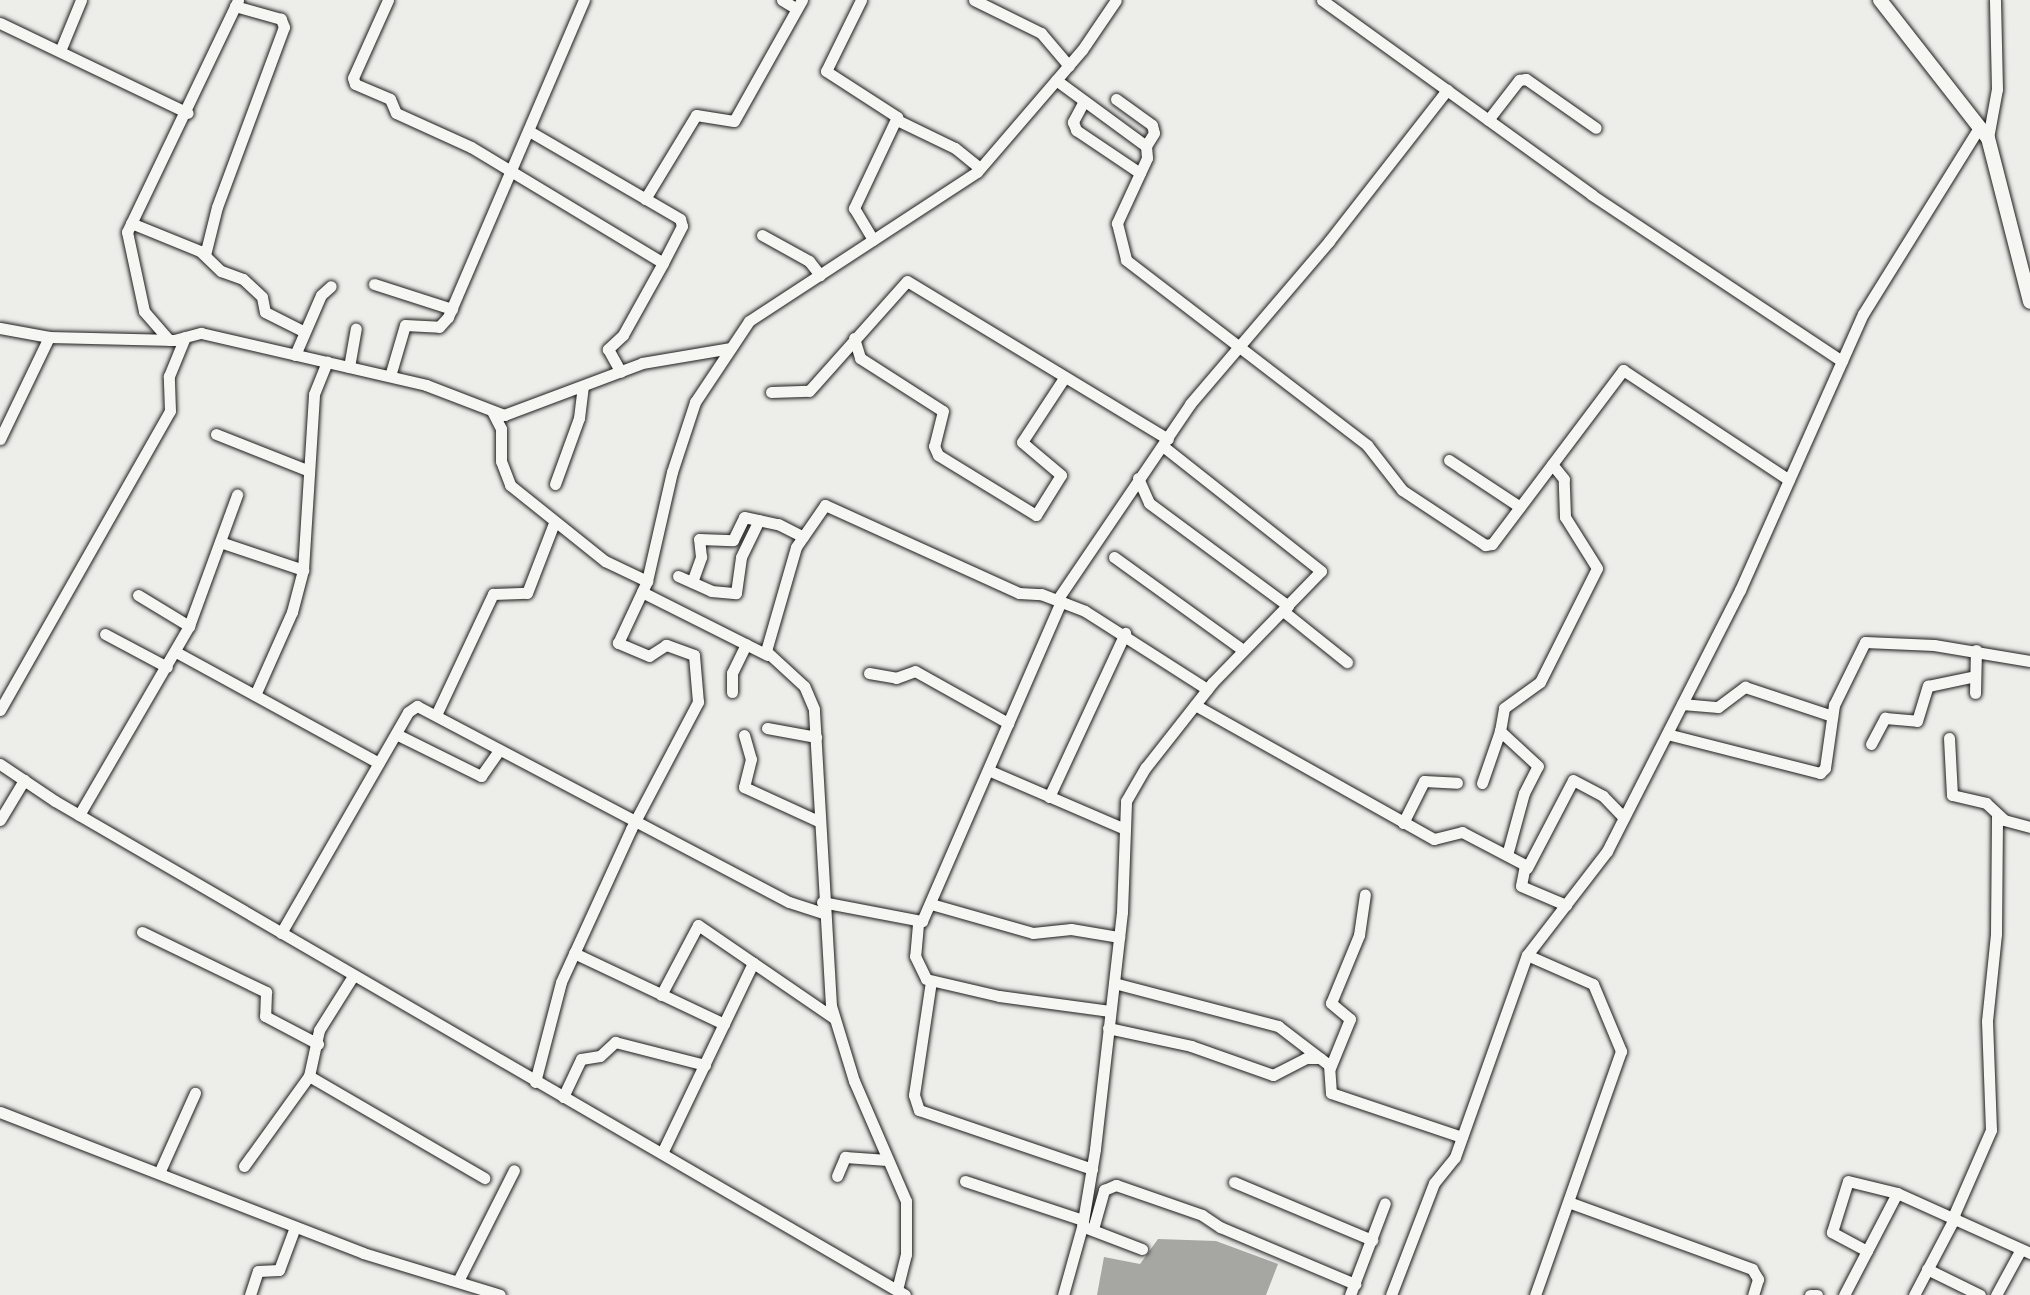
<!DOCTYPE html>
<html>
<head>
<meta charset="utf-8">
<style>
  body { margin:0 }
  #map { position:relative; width:2030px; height:1295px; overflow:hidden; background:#edede9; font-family:"Shantell Sans",sans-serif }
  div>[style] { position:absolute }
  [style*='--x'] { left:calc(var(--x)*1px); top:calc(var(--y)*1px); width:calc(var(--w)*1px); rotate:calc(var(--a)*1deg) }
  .water>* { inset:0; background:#a6a6a3 }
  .roads { filter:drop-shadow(0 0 2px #1c1c1c) drop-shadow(0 0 2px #1c1c1c) }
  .minor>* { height:11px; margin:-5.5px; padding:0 5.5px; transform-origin:5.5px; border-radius:5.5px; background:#f6f6f2 }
  .major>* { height:14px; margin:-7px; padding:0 7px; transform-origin:7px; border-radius:7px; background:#f6f6f2 }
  span { translate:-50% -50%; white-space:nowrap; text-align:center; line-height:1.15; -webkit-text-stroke:8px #f6f6f2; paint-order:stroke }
</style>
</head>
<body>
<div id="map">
  <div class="water">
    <div style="clip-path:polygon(1158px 1239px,1216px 1241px,1278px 1264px,1266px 1295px,1097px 1295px,1104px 1257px,1140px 1264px)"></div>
  </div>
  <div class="roads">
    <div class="minor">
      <div style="--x:388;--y:0;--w:85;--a:114.2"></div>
      <div style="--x:353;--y:78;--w:6;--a:72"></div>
      <div style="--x:355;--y:84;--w:38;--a:23"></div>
      <div style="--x:390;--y:99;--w:15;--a:67"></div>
      <div style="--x:396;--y:113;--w:82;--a:24.4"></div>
      <div style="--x:471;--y:147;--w:224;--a:31.1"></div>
      <div style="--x:663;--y:263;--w:82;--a:119.1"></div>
      <div style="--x:623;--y:335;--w:21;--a:137"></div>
      <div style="--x:608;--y:349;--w:26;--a:61"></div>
      <div style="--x:782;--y:0;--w:17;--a:31"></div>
      <div style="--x:861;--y:0;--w:79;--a:116.2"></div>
      <div style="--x:826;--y:71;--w:85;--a:32.9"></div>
      <div style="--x:897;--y:117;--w:101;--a:115.3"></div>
      <div style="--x:854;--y:208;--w:37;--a:59"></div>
      <div style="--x:974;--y:0;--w:75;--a:26.2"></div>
      <div style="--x:1041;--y:33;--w:43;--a:49.7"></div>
      <div style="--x:1322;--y:0;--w:333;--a:35.8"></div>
      <div style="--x:1592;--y:195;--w:300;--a:33.6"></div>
      <div style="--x:0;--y:23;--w:208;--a:25.6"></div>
      <div style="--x:60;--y:51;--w:55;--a:-67.6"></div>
      <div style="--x:1056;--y:80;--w:112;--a:36.3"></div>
      <div style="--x:1146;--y:146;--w:12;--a:85"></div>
      <div style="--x:1147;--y:158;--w:72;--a:114.8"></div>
      <div style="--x:1117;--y:223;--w:38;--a:76"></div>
      <div style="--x:1126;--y:260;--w:304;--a:37.5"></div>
      <div style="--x:1367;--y:445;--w:57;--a:52.1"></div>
      <div style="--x:1402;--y:490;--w:100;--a:33.5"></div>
      <div style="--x:1485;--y:545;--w:7;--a:-8"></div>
      <div style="--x:1492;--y:544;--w:218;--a:-53"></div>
      <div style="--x:1623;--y:370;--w:199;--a:33.5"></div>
      <div style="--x:1116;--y:99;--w:44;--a:35.8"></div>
      <div style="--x:1152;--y:125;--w:8;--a:76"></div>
      <div style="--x:1154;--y:133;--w:15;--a:122"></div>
      <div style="--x:1084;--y:101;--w:24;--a:118"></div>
      <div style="--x:1073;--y:122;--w:9;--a:69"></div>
      <div style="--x:1076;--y:130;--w:77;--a:33.9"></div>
      <div style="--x:897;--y:120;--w:64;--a:25.8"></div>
      <div style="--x:955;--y:148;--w:32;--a:39"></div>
      <div style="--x:1488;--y:120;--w:51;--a:-52.2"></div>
      <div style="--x:1519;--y:80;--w:7;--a:-8"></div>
      <div style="--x:1526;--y:79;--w:85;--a:35"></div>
      <div style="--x:529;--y:131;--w:175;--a:30.2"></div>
      <div style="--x:680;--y:219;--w:7;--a:74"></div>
      <div style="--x:682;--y:226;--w:42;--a:117.2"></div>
      <div style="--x:1988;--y:138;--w:50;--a:-79.6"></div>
      <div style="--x:1997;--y:89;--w:89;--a:-91.3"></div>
      <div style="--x:645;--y:199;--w:98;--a:-58.7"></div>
      <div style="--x:696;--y:115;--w:38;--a:9"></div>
      <div style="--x:734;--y:121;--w:139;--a:-60.7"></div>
      <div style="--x:131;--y:223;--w:74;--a:22.1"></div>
      <div style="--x:200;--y:251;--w:29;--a:44"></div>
      <div style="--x:221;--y:271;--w:23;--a:20"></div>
      <div style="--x:243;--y:279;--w:26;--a:43"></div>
      <div style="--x:262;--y:297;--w:15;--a:79"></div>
      <div style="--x:265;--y:312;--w:42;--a:26.6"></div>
      <div style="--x:762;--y:235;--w:54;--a:29"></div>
      <div style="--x:809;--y:261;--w:18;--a:52"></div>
      <div style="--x:205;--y:255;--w:49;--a:-76"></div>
      <div style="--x:217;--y:207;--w:192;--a:-69.6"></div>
      <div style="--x:284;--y:27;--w:9;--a:-111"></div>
      <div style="--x:281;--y:19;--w:48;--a:-164.2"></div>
      <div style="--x:374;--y:284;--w:82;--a:17.8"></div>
      <div style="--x:0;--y:328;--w:50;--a:10.4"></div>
      <div style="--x:49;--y:337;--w:125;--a:1.4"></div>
      <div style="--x:174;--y:340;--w:28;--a:-15"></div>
      <div style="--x:201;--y:333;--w:231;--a:13"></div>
      <div style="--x:426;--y:385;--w:84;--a:21"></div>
      <div style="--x:504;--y:415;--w:147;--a:-20.6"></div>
      <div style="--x:642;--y:363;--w:90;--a:-9.6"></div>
      <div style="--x:854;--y:338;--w:21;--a:73"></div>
      <div style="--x:860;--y:358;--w:98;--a:32.6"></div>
      <div style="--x:943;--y:411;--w:36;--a:104"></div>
      <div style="--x:934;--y:446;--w:10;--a:66"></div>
      <div style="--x:938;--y:455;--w:115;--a:31.5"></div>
      <div style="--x:1036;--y:515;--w:47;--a:-58"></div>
      <div style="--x:1061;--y:475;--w:51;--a:-139.8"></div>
      <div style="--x:1022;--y:442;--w:77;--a:-56.7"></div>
      <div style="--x:169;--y:340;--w:38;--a:-131"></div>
      <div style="--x:144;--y:311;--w:81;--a:-102.1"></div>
      <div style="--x:127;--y:232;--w:257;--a:-64.4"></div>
      <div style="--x:295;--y:355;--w:65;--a:-66.6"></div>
      <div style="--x:321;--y:295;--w:13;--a:-42"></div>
      <div style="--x:349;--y:367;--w:39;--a:-80"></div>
      <div style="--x:390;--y:376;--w:53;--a:-73.6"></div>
      <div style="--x:405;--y:325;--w:34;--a:3"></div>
      <div style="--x:439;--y:327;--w:13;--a:-48"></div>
      <div style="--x:448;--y:317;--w:345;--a:-66.8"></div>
      <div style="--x:771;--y:392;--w:38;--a:-2"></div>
      <div style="--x:809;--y:391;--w:147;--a:-48.3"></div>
      <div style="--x:907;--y:281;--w:305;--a:31.2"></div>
      <div style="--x:492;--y:411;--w:20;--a:63"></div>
      <div style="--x:501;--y:429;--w:32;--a:90"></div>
      <div style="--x:501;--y:461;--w:26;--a:69"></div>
      <div style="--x:510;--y:485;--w:122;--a:38.7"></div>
      <div style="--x:605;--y:561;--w:47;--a:25.5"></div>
      <div style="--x:216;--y:434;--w:98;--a:21.6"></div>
      <div style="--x:0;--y:439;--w:113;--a:-64.3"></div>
      <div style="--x:1449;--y:460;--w:85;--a:33.5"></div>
      <div style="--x:1138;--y:478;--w:27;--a:66"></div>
      <div style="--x:1149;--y:503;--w:173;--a:36.5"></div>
      <div style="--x:555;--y:484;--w:70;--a:-70"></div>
      <div style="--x:579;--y:418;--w:31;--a:-83"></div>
      <div style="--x:220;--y:542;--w:88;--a:18.6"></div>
      <div style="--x:1114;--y:557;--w:159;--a:35.8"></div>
      <div style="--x:678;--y:576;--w:36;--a:24"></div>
      <div style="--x:711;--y:591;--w:25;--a:5"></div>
      <div style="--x:736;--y:593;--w:36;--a:-82"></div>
      <div style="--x:741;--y:557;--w:41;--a:-64.1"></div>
      <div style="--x:692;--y:582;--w:27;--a:-70"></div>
      <div style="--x:701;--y:557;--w:18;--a:-96"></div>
      <div style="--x:699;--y:539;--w:34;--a:2"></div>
      <div style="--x:733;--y:540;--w:25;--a:-64"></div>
      <div style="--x:744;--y:517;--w:35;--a:12"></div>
      <div style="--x:778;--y:524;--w:28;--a:27"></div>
      <div style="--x:642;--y:592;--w:140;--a:26.7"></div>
      <div style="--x:138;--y:595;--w:60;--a:31.3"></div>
      <div style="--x:1057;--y:600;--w:237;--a:-55.8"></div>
      <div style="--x:1190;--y:404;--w:214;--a:-49.5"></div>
      <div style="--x:1329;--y:241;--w:192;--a:-52"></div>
      <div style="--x:1283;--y:611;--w:82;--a:38.6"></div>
      <div style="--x:105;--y:634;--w:70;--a:28"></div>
      <div style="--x:176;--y:652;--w:231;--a:28.7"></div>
      <div style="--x:869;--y:673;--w:27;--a:10"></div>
      <div style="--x:896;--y:678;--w:20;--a:-20"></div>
      <div style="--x:915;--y:671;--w:107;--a:29.2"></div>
      <div style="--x:732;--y:692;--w:19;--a:-90"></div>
      <div style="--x:732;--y:673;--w:32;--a:-64"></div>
      <div style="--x:1975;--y:693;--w:43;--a:-88.7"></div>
      <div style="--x:255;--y:695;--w:91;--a:-66"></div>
      <div style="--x:292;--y:612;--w:43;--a:-75.3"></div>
      <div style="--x:303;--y:570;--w:176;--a:-86.4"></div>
      <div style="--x:314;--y:394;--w:35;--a:-68"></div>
      <div style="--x:1682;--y:704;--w:36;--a:5"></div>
      <div style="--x:1718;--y:707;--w:34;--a:-37"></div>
      <div style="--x:1745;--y:687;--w:92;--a:18.4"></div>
      <div style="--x:1195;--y:705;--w:274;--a:29.3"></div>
      <div style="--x:1434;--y:839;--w:29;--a:-14"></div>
      <div style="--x:1462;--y:832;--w:71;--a:27.6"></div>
      <div style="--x:1525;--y:865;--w:21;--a:101"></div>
      <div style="--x:1521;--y:886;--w:49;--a:22.9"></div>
      <div style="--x:0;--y:710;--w:344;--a:-60.4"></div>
      <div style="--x:170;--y:411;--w:35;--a:-92"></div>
      <div style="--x:169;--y:376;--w:42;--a:-67.7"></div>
      <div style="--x:436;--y:715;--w:134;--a:-64.8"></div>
      <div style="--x:493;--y:594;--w:34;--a:-2"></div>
      <div style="--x:527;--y:593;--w:75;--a:-68.9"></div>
      <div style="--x:767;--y:728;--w:50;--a:10.4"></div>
      <div style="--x:396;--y:734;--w:95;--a:26.3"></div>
      <div style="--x:481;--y:776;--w:32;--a:-55"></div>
      <div style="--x:1667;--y:734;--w:158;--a:14.3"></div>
      <div style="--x:1820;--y:773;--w:7;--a:-45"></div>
      <div style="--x:1825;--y:768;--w:64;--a:-81.9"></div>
      <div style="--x:1834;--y:705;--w:70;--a:-63.8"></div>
      <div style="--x:1865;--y:642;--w:69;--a:2.5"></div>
      <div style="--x:1934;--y:645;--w:97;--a:9.5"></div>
      <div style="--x:744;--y:735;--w:25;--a:74"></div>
      <div style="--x:751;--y:759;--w:29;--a:104"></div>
      <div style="--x:744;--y:787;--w:81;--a:24.7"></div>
      <div style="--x:1949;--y:738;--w:57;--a:87"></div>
      <div style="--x:1952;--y:795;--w:35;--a:13"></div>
      <div style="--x:1986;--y:803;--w:25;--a:43"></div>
      <div style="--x:2004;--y:820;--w:27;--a:15"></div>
      <div style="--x:1871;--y:744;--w:30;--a:-62"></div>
      <div style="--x:1885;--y:718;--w:32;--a:5"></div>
      <div style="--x:1917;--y:721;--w:37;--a:-73"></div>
      <div style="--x:1928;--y:686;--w:48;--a:-12"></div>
      <div style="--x:0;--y:764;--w:66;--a:33.9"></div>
      <div style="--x:55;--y:801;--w:983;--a:30.16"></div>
      <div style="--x:988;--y:770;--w:149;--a:23.3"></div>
      <div style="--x:1482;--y:783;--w:55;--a:-70.9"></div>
      <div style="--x:1049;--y:797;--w:181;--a:-65.1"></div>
      <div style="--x:79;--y:815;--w:219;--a:-59.8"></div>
      <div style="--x:189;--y:626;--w:140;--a:-69.9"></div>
      <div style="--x:0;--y:820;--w:47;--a:-59"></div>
      <div style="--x:1403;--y:823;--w:47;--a:-63.4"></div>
      <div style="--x:1424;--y:781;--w:33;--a:3"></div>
      <div style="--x:1507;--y:855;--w:64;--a:-74.7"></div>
      <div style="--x:1524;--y:793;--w:30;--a:-63"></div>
      <div style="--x:1538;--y:766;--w:52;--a:-137.4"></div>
      <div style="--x:1500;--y:731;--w:23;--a:-80"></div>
      <div style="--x:1504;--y:708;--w:44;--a:-35.8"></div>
      <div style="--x:1540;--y:682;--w:127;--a:-63.4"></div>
      <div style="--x:1597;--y:568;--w:60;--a:-122.1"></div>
      <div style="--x:1565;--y:517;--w:38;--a:-92"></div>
      <div style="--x:1564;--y:479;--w:19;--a:-129"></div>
      <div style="--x:1527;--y:868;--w:99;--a:-62.4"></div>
      <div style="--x:1573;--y:780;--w:34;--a:28"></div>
      <div style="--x:1603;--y:796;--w:30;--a:46"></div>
      <div style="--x:822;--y:902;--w:102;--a:10.8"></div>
      <div style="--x:922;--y:921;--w:349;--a:-66.5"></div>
      <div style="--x:931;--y:904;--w:106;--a:15.9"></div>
      <div style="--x:1033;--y:933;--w:38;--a:-6"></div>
      <div style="--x:1071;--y:929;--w:49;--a:9.5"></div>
      <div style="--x:918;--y:924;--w:32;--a:95"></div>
      <div style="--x:915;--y:956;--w:25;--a:64"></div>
      <div style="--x:926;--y:979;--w:75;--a:13.1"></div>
      <div style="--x:999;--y:996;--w:112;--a:7.7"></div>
      <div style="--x:142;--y:932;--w:138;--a:25.8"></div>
      <div style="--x:266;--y:992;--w:24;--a:92"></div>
      <div style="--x:265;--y:1016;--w:60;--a:27.8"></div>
      <div style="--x:281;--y:933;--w:255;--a:-60.1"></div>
      <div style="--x:408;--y:712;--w:11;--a:-34"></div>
      <div style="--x:417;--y:706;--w:420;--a:27.8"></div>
      <div style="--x:789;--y:902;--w:35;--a:18"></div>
      <div style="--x:574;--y:953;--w:166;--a:25.3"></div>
      <div style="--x:1527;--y:955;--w:72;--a:23.7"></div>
      <div style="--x:1593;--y:984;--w:73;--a:67.3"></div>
      <div style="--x:1621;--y:1051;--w:259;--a:109.4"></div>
      <div style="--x:931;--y:981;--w:115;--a:98.5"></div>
      <div style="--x:914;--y:1095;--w:16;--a:72"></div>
      <div style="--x:919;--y:1110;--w:183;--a:18.8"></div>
      <div style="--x:1114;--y:983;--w:170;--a:14.7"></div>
      <div style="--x:1278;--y:1026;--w:64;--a:37.4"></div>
      <div style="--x:1329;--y:1065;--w:28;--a:86"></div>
      <div style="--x:1331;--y:1093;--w:138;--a:18.6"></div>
      <div style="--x:661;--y:995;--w:79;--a:-62.1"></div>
      <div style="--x:698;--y:925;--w:165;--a:34.4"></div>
      <div style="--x:1108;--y:1028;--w:85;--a:12.2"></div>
      <div style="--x:1191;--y:1046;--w:87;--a:19.5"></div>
      <div style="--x:1273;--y:1075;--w:37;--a:-27"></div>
      <div style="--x:1306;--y:1058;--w:14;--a:0"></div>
      <div style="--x:1330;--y:1068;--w:53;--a:-67.8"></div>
      <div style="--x:1350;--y:1019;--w:25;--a:-140"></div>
      <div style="--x:1331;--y:1003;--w:74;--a:-67.6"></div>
      <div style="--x:1359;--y:935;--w:41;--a:-81.7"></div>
      <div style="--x:309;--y:1076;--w:203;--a:30.2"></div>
      <div style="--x:535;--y:1082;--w:103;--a:-75.4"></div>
      <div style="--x:561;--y:982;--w:168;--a:-65.4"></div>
      <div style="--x:631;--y:829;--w:144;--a:-62.2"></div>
      <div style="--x:698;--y:702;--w:47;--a:-94.9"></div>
      <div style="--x:694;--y:655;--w:30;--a:-160"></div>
      <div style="--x:666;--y:645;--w:20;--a:147"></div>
      <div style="--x:649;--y:656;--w:34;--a:-157"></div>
      <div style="--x:618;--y:643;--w:68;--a:-64.9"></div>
      <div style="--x:647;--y:581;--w:112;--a:-77.1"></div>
      <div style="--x:672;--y:472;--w:74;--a:-71.8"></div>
      <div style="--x:695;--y:402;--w:97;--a:-56.3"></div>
      <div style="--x:749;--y:321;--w:272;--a:-33.2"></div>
      <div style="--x:977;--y:172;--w:161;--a:-49.3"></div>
      <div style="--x:1082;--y:50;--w:60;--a:-55.8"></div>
      <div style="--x:563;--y:1097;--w:42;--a:-64.7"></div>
      <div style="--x:581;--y:1059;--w:19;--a:-9"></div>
      <div style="--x:600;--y:1056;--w:21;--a:-43"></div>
      <div style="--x:615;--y:1042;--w:93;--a:14.3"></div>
      <div style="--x:0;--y:1112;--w:389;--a:21.2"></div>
      <div style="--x:363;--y:1253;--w:143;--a:17"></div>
      <div style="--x:662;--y:1153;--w:211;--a:-64.4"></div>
      <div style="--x:244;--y:1166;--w:111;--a:-54.2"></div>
      <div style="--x:309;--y:1076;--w:47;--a:-77.7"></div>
      <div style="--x:319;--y:1030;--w:64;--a:-57.8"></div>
      <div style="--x:159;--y:1173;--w:88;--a:-65.8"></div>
      <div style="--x:837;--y:1176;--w:21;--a:-67"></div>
      <div style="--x:845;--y:1157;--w:42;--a:4.1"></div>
      <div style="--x:965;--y:1181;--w:124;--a:18.3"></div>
      <div style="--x:1234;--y:1182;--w:150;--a:22.8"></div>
      <div style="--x:1571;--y:1203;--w:193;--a:20"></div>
      <div style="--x:1752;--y:1269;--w:12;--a:59"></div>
      <div style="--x:1758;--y:1279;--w:17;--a:107"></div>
      <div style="--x:1953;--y:1217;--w:95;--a:-66.4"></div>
      <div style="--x:1991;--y:1130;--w:109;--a:-92.1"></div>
      <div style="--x:1987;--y:1021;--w:87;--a:-84.1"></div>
      <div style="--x:1996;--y:934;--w:119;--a:-89.5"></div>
      <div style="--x:1087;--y:1228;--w:59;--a:20.9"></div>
      <div style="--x:1093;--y:1229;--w:41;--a:-74.2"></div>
      <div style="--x:1104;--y:1190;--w:13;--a:-23"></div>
      <div style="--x:1116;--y:1185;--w:91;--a:19.2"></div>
      <div style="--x:1202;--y:1215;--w:22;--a:34"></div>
      <div style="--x:1220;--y:1227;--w:147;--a:22.9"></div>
      <div style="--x:1867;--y:1251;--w:40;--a:-152"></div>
      <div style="--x:1832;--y:1232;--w:53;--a:-72.6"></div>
      <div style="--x:1848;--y:1181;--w:50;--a:13.8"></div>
      <div style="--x:1897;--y:1193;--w:146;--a:24.3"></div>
      <div style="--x:1927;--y:1269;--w:59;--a:26.1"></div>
      <div style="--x:458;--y:1281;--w:124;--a:-63.2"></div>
      <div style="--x:897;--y:1290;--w:37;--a:-76"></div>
      <div style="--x:906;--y:1254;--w:53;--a:-90"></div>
      <div style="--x:906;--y:1201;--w:131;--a:-113.4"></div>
      <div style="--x:854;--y:1081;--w:78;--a:-107"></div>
      <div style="--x:831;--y:1006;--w:297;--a:-93.3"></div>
      <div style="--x:814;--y:709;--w:25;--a:-113"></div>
      <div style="--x:804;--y:686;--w:52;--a:-137.4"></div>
      <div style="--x:766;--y:651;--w:108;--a:-73.9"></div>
      <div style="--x:796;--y:547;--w:51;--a:-55.4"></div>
      <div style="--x:825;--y:505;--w:213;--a:24.4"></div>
      <div style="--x:1019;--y:593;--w:22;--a:3"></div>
      <div style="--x:1041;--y:594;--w:47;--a:21.1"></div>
      <div style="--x:1085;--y:611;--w:145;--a:32.6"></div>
      <div style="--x:250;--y:1295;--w:25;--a:-72"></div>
      <div style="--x:258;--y:1271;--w:21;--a:-3"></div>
      <div style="--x:279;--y:1270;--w:46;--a:-69.6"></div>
      <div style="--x:1063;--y:1295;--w:71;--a:-74.4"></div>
      <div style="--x:1082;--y:1227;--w:79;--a:-80.5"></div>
      <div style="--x:1095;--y:1149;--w:239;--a:-83.5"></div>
      <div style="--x:1122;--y:912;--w:111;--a:-87.9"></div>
      <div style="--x:1126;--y:801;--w:39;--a:-60"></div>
      <div style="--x:1146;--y:767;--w:107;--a:-51.8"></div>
      <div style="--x:1212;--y:683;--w:156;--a:-45.8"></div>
      <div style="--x:1321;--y:571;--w:201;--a:-141.7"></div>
      <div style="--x:1350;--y:1295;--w:98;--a:-69.2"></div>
      <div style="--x:1391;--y:1295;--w:120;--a:-69"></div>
      <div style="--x:1434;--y:1183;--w:33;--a:-51"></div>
      <div style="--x:1455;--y:1157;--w:214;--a:-70.4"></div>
      <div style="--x:1527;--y:955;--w:131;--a:-52.4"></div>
      <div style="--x:1607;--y:851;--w:293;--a:-63"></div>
      <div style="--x:1740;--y:590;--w:302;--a:-66"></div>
      <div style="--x:1863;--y:314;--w:221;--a:-58.1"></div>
      <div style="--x:1810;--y:1295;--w:7;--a:0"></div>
      <div style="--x:1844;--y:1295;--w:115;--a:-62.5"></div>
      <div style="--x:1914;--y:1295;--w:88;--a:-62.3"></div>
      <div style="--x:1996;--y:1295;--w:52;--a:-61.5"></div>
    </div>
    <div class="major">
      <div style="--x:1880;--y:0;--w:175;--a:52"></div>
      <div style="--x:1988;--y:138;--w:169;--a:75.6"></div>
    </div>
  </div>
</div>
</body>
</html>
